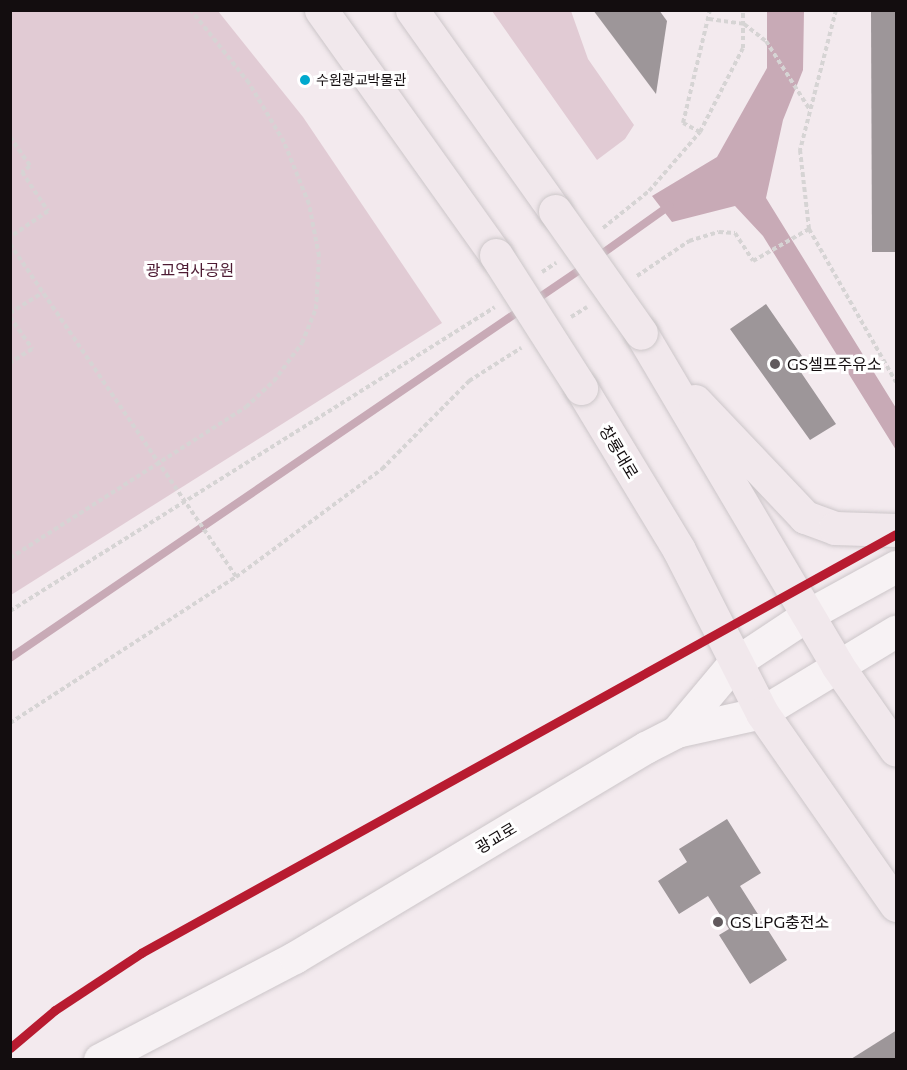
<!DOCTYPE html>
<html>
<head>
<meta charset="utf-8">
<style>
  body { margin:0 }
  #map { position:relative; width:907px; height:1070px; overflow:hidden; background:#f3eaee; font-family:Commissioner,"Noto Sans KR",sans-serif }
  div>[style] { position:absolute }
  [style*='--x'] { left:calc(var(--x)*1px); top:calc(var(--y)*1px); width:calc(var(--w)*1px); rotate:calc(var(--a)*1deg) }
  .green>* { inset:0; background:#e1cbd4 }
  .water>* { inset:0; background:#c8aab6 }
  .stream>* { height:8px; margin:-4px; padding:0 4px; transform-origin:4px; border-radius:4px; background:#c8aab6 }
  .building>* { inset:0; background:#9d9699 }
  .path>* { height:4px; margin-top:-2px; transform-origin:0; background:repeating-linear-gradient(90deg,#d6d4d4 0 4.5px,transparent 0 7.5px) }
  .roads { filter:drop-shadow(0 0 2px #ccc6c9) drop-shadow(0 0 2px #ccc6c9) }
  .secondary>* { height:32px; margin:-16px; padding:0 16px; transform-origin:16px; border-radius:16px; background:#f7f2f4 }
  .primary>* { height:33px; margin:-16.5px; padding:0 16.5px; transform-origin:16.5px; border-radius:16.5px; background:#f1e8ec }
  .bridges { filter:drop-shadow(0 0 2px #ccc7c9) drop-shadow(0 0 2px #ccc7c9) }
  .primary-bridge>* { height:33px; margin:-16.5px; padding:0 16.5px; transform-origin:16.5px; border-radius:16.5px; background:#f1e8ec }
  .metro-1>* { height:9px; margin:-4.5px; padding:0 4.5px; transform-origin:4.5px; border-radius:4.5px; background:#b81b30 }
  .dots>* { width:16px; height:16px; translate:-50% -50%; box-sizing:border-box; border:3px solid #fff; border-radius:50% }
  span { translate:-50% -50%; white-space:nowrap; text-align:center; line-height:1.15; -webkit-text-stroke:6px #fff; paint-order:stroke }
  .bus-label { font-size:14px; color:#130d0f }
  .left { translate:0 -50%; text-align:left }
  .park-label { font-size:16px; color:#4d1b33 }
  .poi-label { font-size:16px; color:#130d0f }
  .street-label { font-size:16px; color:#130d0f }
  .frame { position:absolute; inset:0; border:12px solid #130d0f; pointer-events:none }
</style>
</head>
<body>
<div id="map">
  <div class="green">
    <div style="clip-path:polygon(11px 10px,218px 11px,303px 117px,442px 323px,11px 595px)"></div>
    <div style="clip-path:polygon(492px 11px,571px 11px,588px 59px,634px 125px,625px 139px,597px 160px)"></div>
  </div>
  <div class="water">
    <div style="clip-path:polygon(767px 11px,804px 11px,803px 70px,783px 120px,766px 198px,896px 408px,896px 450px,763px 236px,735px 206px,672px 222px,652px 196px,717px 157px,767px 68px)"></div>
  </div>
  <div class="stream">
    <div style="--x:596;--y:258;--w:90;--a:-35.5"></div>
    <div style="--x:534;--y:301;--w:60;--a:-34.2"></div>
    <div style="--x:10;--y:658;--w:620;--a:-34.28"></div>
  </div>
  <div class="building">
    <div style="clip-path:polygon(593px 10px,659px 10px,667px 21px,656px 94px)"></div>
    <div style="clip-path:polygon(871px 10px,897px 10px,897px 252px,872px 252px)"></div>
    <div style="clip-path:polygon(766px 304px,804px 359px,796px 365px,836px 424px,810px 440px,730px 329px)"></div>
    <div style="clip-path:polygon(727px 819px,761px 873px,740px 886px,787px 960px,750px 984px,719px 935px,729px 929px,708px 896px,679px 914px,658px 881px,687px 862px,679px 849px)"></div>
    <div style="clip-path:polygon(897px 1030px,897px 1059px,851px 1059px)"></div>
  </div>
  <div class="path">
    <div style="--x:836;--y:10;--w:145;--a:104.4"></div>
    <div style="--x:800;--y:150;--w:80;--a:83.5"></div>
    <div style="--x:809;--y:229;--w:176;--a:60.4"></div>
    <div style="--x:709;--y:19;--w:35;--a:8"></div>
    <div style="--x:744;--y:24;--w:28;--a:38"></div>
    <div style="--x:766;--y:41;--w:82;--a:57.5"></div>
    <div style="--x:700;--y:132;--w:94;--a:-62.9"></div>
    <div style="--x:743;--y:48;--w:38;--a:-90"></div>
    <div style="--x:10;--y:137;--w:35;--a:55"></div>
    <div style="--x:30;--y:166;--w:10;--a:143"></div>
    <div style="--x:22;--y:172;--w:47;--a:56.3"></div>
    <div style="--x:48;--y:211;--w:46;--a:145.6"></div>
    <div style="--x:603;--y:228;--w:59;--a:-38.8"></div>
    <div style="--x:649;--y:191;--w:78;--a:-49.2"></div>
    <div style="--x:700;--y:132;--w:19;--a:-152"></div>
    <div style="--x:683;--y:123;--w:116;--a:-76.6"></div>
    <div style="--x:10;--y:244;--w:402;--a:55.8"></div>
    <div style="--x:542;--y:272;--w:17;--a:-33"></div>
    <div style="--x:637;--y:276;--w:63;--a:-33.9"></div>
    <div style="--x:689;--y:241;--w:31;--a:-17"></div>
    <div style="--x:719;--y:232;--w:16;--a:4"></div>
    <div style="--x:735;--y:233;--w:33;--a:57"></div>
    <div style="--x:753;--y:261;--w:64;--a:-29.7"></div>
    <div style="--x:10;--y:313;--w:38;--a:-32"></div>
    <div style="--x:10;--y:317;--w:39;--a:55"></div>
    <div style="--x:32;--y:349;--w:26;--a:148"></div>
    <div style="--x:571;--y:317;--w:19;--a:-32"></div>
    <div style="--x:10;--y:558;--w:280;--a:-32.6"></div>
    <div style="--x:246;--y:407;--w:38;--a:-43"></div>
    <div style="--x:274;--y:381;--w:47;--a:-53.6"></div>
    <div style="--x:302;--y:343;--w:37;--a:-68"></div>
    <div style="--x:316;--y:309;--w:53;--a:-86.8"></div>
    <div style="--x:319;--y:256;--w:53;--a:-100.9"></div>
    <div style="--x:309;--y:204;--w:67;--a:-112"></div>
    <div style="--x:284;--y:142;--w:69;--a:-120.7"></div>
    <div style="--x:249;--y:83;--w:93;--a:-128.5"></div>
    <div style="--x:10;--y:611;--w:572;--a:-32.08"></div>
    <div style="--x:10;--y:723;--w:269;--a:-32.9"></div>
    <div style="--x:236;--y:577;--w:182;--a:-36.5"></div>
    <div style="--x:382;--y:469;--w:124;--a:-45.3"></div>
    <div style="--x:469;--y:381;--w:62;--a:-32.4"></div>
  </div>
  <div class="roads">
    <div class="secondary">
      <div style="--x:677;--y:732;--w:87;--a:-50.1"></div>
      <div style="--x:733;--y:665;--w:89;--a:-33.5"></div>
      <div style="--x:807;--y:616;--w:102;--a:-28.8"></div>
      <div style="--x:100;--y:1060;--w:220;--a:-27.6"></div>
      <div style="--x:295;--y:958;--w:409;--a:-30.9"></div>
      <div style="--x:646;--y:748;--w:35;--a:-27"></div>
      <div style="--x:677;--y:732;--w:87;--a:-12.6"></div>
      <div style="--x:762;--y:713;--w:157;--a:-31.2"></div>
    </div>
    <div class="primary">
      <div style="--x:321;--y:10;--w:301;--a:54.5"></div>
      <div style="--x:412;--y:10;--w:247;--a:54.6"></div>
      <div style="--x:641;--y:333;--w:386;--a:59.4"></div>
      <div style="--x:837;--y:665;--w:103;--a:55.2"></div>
      <div style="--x:581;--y:388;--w:189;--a:58.8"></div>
      <div style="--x:679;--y:550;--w:183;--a:63"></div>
      <div style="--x:762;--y:713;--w:234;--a:55.1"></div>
      <div style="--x:695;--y:401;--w:160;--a:46.5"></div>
      <div style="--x:805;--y:517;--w:32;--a:20"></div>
      <div style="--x:835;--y:528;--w:61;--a:1.9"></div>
    </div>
  </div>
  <div class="bridges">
    <div class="primary-bridge">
      <div style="--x:555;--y:211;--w:149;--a:54.8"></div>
      <div style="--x:496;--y:255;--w:158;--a:57.4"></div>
    </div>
  </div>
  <div class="metro-1">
    <div style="--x:10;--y:1048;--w:59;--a:-40.2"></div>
    <div style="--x:55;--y:1010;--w:103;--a:-33.5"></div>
    <div style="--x:141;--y:953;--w:863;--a:-29.03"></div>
  </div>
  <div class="dots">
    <div style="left:305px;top:80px;background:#00a9ce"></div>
    <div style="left:775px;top:364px;background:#615a5d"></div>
    <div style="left:718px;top:922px;background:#615a5d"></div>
  </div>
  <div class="bus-label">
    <span class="left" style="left:316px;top:80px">수원광교박물관</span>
  </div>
  <div class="park-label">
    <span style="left:190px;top:270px">광교역사공원</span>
  </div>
  <div class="poi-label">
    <span class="left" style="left:787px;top:364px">GS셀프주유소</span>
    <span class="left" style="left:730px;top:922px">GS LPG충전소</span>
  </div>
  <div class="street-label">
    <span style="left:619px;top:452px;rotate:59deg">창룡대로</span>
    <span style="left:496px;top:838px;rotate:-31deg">광교로</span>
  </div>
  <div class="frame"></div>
</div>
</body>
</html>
